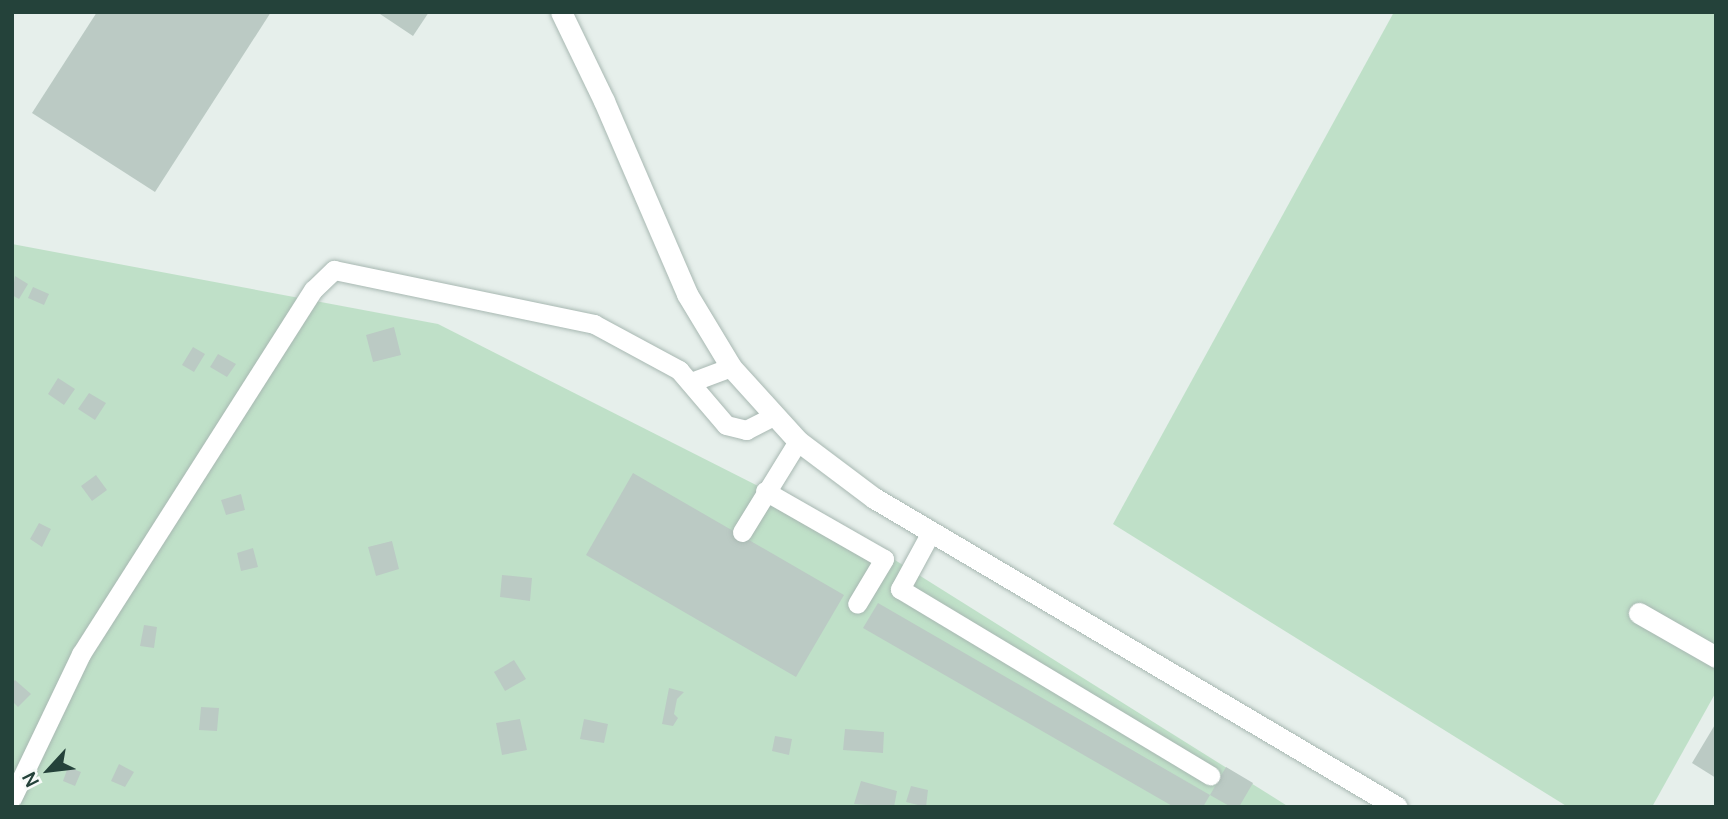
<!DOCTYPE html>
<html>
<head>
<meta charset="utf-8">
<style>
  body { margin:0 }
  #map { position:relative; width:1728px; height:819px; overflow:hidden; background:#e6efeb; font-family:Manrope,sans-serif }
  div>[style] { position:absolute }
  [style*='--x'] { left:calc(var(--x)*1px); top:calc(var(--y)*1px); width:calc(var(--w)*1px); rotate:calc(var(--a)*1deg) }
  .green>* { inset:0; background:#bfe0c8 }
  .building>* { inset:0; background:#bbcac4 }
  .roads { filter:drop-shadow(0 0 2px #a8b8b2) drop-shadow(0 0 2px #a8b8b2) }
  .lane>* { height:19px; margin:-9.5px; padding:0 9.5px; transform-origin:9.5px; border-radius:9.5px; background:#fff }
  .street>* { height:21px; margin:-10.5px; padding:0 10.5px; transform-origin:10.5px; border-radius:10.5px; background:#fff }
  .secondary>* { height:21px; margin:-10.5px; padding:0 10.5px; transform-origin:10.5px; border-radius:10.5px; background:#fff }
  span { translate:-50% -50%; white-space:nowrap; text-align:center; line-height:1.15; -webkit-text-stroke:7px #f7fbf9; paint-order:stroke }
  .frame { position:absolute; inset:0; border:14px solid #24423a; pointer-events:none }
  .north { position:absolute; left:14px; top:735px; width:70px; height:70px; -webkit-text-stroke:5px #f7fbf9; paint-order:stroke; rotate:243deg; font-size:19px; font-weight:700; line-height:28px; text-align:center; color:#24423a }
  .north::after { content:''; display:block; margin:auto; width:24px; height:32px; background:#24423a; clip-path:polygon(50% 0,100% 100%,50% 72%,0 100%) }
</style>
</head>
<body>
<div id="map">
  <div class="green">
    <div style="clip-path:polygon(1394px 12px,1716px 12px,1716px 692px,1652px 807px,1568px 807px,1113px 524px)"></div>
    <div style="clip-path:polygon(12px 244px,438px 324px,855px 535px,1289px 807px,12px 807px)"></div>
  </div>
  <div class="building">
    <div style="clip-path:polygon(97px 12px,271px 12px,155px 192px,32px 113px)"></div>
    <div style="clip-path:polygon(377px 12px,429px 12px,413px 36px)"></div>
    <div style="clip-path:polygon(15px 276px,28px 284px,19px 299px,12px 295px)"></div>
    <div style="clip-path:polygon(33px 287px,49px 294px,44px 305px,28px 298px)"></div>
    <div style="clip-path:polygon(394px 327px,401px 355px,373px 362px,366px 335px)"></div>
    <div style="clip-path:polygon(193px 347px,205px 354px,194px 372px,182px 365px)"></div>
    <div style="clip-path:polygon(218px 354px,236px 364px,227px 377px,210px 367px)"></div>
    <div style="clip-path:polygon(58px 378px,75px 389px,64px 405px,48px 394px)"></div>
    <div style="clip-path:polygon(89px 393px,106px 403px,95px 420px,78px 409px)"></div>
    <div style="clip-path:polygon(633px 473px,844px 595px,796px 677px,586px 555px)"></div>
    <div style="clip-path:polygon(96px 475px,107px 490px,92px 501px,81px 486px)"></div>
    <div style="clip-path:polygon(241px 494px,245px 510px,226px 515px,221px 500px)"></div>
    <div style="clip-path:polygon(39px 523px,51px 529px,42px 547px,30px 539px)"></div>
    <div style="clip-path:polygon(392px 541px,399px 569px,376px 576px,368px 547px)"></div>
    <div style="clip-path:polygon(253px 548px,258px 567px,241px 571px,237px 553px)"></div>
    <div style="clip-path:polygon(502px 575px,532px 578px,530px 601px,500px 597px)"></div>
    <div style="clip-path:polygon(878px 603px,1210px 795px,1203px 807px,1174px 807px,863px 628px)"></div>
    <div style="clip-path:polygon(144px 625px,157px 627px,154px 648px,140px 646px)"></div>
    <div style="clip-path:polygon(514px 660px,526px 679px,505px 691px,494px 672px)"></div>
    <div style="clip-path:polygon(15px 680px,31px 694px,18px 707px,12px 701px,12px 683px)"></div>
    <div style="clip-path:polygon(669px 688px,684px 692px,677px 699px,674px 714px,678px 718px,673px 726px,662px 724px)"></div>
    <div style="clip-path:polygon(201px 707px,219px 708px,217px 731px,199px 730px)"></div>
    <div style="clip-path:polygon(520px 719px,527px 750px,502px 755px,496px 723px)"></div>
    <div style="clip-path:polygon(584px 719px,608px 724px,604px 743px,580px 739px)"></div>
    <div style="clip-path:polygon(1716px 723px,1716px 778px,1692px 763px)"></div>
    <div style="clip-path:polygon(845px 729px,884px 732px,883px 753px,843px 750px)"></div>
    <div style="clip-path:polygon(775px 736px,792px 739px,789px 755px,772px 751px)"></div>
    <div style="clip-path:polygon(119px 764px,134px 772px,125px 787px,111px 781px)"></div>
    <div style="clip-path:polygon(68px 767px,81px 772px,75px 786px,63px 781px)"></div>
    <div style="clip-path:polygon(1226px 767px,1253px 783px,1239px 807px,1231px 807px,1210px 795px)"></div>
    <div style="clip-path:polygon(861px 781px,897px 791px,894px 807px,854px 804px)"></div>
    <div style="clip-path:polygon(911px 786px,928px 790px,926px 807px,906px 802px)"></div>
  </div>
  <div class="roads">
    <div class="lane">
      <div style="--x:691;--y:382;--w:43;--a:-20.6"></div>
      <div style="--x:765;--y:491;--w:137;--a:29.7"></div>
      <div style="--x:884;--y:559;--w:52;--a:121"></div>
      <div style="--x:742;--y:532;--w:107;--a:-58.4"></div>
      <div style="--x:931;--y:532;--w:65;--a:118.5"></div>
      <div style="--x:900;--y:589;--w:362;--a:31"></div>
      <div style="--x:12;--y:798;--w:160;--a:-64.4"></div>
      <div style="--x:81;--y:654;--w:432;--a:-57.5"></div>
      <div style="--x:313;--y:290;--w:29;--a:-44"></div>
      <div style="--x:334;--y:270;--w:266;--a:11.7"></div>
      <div style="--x:594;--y:324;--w:97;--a:28.4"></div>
      <div style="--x:679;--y:370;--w:72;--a:49.5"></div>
      <div style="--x:726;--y:425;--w:21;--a:14"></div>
      <div style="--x:746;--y:430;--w:30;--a:-27"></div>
    </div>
    <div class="street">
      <div style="--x:1639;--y:613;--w:89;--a:29.7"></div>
    </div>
    <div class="secondary">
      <div style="--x:561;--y:12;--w:99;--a:64.2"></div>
      <div style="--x:604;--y:101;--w:210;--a:66.7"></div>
      <div style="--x:687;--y:294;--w:85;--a:58.9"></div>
      <div style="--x:731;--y:367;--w:100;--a:47.8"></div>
      <div style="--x:798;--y:441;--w:95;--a:36.9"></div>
      <div style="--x:874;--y:498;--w:607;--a:30.58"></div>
    </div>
  </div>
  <div class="frame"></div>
  <div class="north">N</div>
</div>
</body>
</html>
